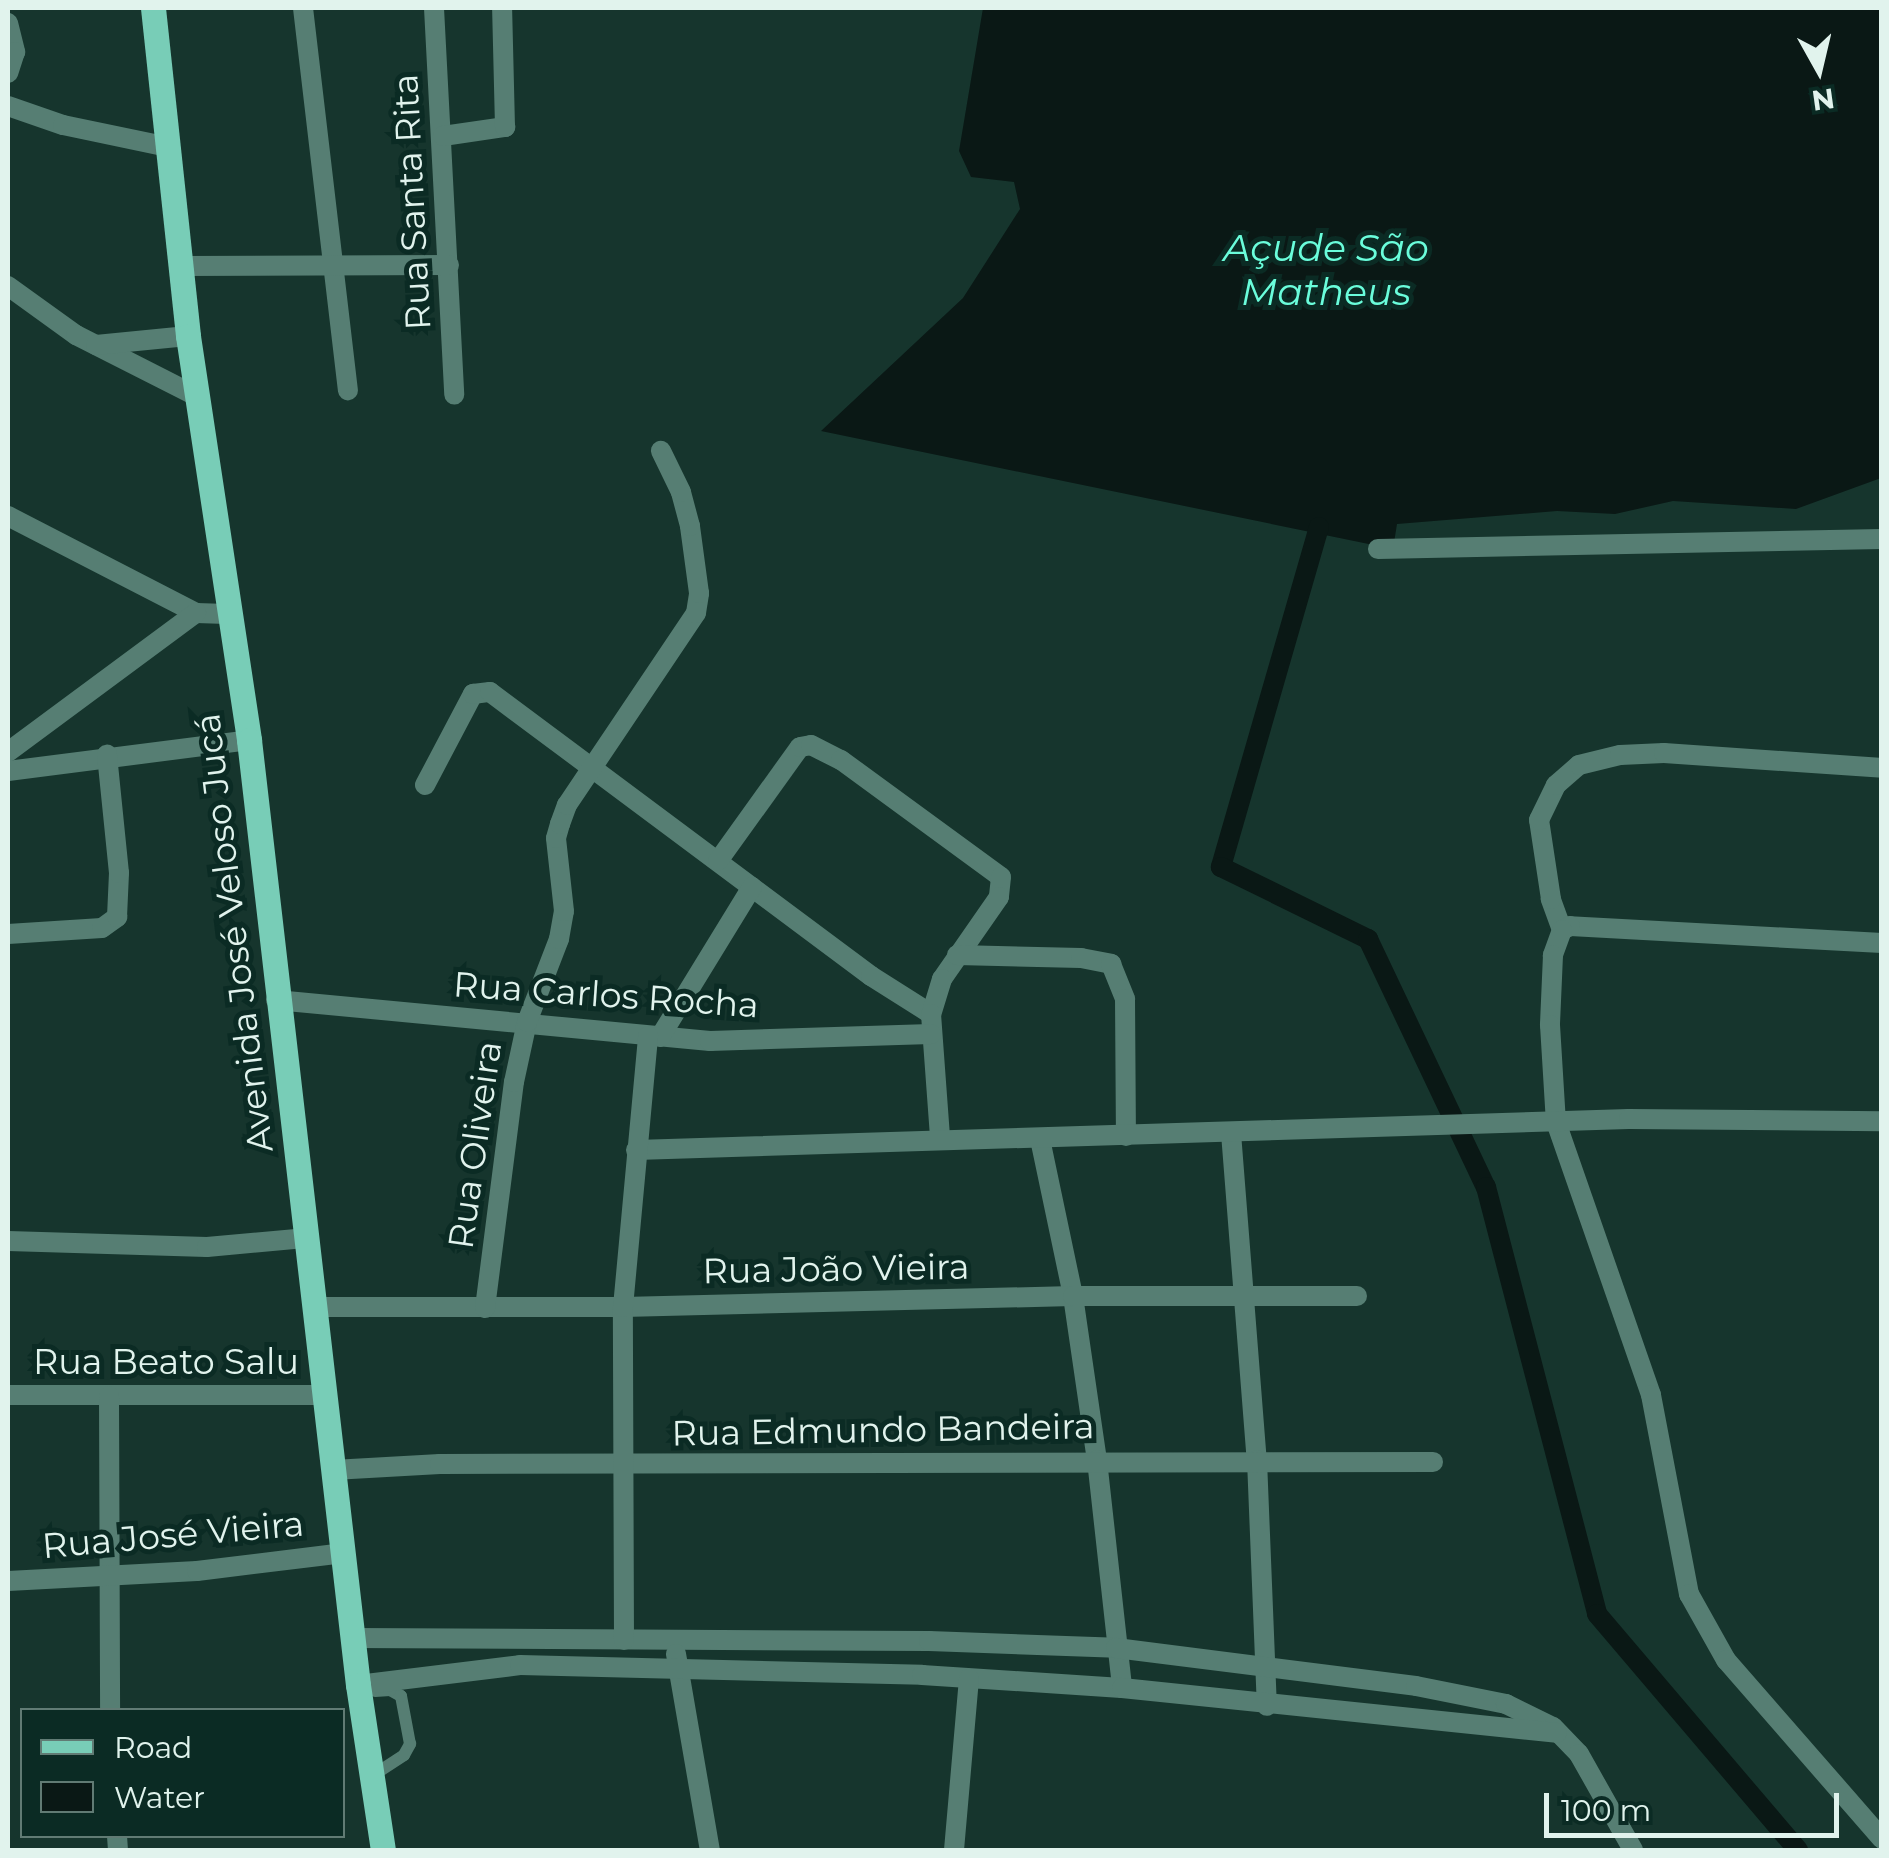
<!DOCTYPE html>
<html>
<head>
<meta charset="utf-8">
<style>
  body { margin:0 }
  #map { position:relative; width:1889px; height:1858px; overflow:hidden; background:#16352d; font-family:Montserrat,sans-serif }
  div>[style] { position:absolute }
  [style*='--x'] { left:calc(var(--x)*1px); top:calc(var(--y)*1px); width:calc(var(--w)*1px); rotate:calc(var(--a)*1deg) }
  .water>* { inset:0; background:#0a1815 }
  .canal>* { height:20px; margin:-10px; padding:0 10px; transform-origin:10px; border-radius:10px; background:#0a1815 }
  .lane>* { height:12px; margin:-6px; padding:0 6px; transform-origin:6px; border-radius:6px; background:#567e73 }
  .street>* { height:20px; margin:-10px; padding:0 10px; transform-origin:10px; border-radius:10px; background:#567e73 }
  .primary>* { height:25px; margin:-12.5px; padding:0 12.5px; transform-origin:12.5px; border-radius:12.5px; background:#78cdb7 }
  span { translate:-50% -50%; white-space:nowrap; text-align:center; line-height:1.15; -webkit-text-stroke:10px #0b2b24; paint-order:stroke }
  .street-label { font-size:35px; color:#e1f3ed }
  .water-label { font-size:38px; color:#6afddb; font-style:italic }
  .frame { position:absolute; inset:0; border:10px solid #e1f3ed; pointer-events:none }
  .legend { position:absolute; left:20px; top:1708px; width:325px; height:130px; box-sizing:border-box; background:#0b2b24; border:2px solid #617b74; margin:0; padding:12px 18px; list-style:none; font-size:30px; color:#e1f3ed }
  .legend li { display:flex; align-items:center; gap:20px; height:50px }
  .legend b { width:50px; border:2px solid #617b74 }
  .north { position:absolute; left:1769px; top:20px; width:100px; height:100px; -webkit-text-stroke:8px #0b2b24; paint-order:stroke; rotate:172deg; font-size:28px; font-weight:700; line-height:40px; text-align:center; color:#e1f3ed }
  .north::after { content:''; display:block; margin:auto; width:35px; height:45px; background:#e1f3ed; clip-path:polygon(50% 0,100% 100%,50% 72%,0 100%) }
  .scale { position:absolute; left:1544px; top:1793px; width:295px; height:45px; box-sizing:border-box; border:5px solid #e1f3ed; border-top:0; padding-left:12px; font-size:30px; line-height:35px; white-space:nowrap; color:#e1f3ed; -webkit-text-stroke:8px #0b2b24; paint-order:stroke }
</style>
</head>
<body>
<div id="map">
  <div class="water">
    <div style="clip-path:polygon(983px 8px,1881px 8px,1881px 478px,1796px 509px,1673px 501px,1615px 514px,1557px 511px,1397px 524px,1393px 549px,821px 431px,963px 298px,1020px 209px,1014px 182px,971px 177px,959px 151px)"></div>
  </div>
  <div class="canal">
    <div style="--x:1319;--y:527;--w:354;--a:106.1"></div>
    <div style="--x:1221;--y:867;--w:164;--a:26.1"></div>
    <div style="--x:1368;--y:939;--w:275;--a:64.6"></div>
    <div style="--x:1486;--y:1187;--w:441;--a:75.4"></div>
    <div style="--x:1597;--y:1614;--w:310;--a:49.6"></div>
  </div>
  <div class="lane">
    <div style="--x:372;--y:1776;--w:38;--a:-33"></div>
    <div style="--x:404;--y:1755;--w:13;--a:-61"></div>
    <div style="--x:410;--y:1744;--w:49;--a:-100.6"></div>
    <div style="--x:401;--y:1696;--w:13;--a:-151"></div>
    <div style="--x:390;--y:1690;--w:15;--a:176"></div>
  </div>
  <div class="street">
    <div style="--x:303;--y:8;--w:385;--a:83.3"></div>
    <div style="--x:434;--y:8;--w:387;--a:87"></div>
    <div style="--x:8;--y:23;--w:30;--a:76"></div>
    <div style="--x:15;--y:52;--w:22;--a:108"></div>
    <div style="--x:8;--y:106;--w:58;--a:19.1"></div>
    <div style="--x:63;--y:125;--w:107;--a:11.8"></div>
    <div style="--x:443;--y:136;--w:63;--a:-8.3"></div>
    <div style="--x:505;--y:127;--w:119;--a:-91.4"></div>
    <div style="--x:182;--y:266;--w:267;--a:-0.2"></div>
    <div style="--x:8;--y:286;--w:84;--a:35.8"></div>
    <div style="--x:76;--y:335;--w:135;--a:26.9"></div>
    <div style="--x:96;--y:345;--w:92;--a:-5.6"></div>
    <div style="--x:8;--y:516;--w:212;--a:27.3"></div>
    <div style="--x:196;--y:613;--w:31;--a:2"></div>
    <div style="--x:1378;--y:549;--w:504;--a:-1.14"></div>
    <div style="--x:8;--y:752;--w:234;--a:-36.5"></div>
    <div style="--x:8;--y:771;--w:243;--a:-7.3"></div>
    <div style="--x:425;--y:785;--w:103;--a:-62.2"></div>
    <div style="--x:473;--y:694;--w:17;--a:-7"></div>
    <div style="--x:490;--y:692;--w:475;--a:36.7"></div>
    <div style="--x:871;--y:976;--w:71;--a:32.3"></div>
    <div style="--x:718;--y:861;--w:140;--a:-54.3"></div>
    <div style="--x:800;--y:747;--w:11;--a:-10"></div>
    <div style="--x:811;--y:745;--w:34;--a:27"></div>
    <div style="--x:841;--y:760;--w:198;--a:36.2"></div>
    <div style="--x:1001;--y:877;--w:20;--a:96"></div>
    <div style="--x:999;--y:897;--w:100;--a:124.8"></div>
    <div style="--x:942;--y:979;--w:37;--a:107"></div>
    <div style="--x:931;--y:1014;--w:124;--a:85.8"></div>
    <div style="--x:1562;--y:930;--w:33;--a:-110"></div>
    <div style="--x:1551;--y:899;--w:80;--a:-98.6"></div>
    <div style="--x:1539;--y:820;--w:39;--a:-64"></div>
    <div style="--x:1556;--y:785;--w:30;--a:-41"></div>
    <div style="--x:1579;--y:765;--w:42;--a:-13.7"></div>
    <div style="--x:1620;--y:755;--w:44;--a:-2.6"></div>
    <div style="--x:1664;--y:753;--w:219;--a:3.9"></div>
    <div style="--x:8;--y:934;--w:94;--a:-3.7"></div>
    <div style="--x:102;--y:928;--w:19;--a:-36"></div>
    <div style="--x:117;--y:917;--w:44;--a:-87.4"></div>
    <div style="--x:119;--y:873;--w:119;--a:-95.8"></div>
    <div style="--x:1882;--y:943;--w:312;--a:-176.9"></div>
    <div style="--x:1570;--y:926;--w:9;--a:153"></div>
    <div style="--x:1562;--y:930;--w:27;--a:110"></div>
    <div style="--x:1553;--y:955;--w:70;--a:92.5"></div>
    <div style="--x:1550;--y:1025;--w:97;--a:86.5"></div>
    <div style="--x:1556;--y:1122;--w:289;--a:70.8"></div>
    <div style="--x:1651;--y:1395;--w:203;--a:79.2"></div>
    <div style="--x:1689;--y:1594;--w:76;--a:60.7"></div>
    <div style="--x:1726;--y:1660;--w:237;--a:48.9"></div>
    <div style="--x:957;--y:955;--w:124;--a:1.4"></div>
    <div style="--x:1081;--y:958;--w:31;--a:11"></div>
    <div style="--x:1111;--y:964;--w:38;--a:68"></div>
    <div style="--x:1125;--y:999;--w:137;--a:89.6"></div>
    <div style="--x:276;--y:1000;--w:436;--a:5.4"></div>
    <div style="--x:710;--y:1041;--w:221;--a:-1.8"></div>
    <div style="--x:660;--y:1037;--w:176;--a:-58.5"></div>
    <div style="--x:1231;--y:1133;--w:328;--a:85.5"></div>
    <div style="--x:1257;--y:1460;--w:246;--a:87.7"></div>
    <div style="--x:1040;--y:1139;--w:160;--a:78.1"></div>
    <div style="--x:1073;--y:1296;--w:166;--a:81.7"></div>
    <div style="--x:1097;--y:1460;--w:229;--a:83.7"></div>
    <div style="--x:636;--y:1150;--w:993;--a:-1.79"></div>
    <div style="--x:1629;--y:1119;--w:253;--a:0.5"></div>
    <div style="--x:8;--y:1241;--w:199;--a:1.7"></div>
    <div style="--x:207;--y:1247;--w:98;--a:-5.2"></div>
    <div style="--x:315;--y:1307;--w:308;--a:0"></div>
    <div style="--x:623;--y:1307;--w:450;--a:-1.4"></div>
    <div style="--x:1073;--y:1296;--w:284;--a:0"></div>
    <div style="--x:485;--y:1308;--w:228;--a:-82.7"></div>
    <div style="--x:514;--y:1082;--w:61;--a:-77.8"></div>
    <div style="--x:527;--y:1022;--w:89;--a:-68.9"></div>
    <div style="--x:559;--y:939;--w:28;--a:-80"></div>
    <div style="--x:564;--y:911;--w:73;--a:-96.3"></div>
    <div style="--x:556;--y:838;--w:15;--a:-74"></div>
    <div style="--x:560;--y:824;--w:20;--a:-70"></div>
    <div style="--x:567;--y:805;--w:231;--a:-56.1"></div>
    <div style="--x:696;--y:613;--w:20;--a:-81"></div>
    <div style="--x:699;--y:593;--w:68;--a:-97.7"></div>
    <div style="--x:690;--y:526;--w:35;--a:-105"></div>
    <div style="--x:681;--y:492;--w:46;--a:-116"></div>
    <div style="--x:8;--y:1395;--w:316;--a:0"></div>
    <div style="--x:109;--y:1396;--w:314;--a:89.8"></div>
    <div style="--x:333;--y:1470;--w:107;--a:-3.2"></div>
    <div style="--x:440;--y:1464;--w:993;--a:-0.12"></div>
    <div style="--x:8;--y:1581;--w:189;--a:-3"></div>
    <div style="--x:197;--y:1571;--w:148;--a:-7"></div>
    <div style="--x:353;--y:1638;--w:576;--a:0.3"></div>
    <div style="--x:929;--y:1641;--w:187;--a:2.1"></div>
    <div style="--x:1116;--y:1648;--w:302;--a:7.2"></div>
    <div style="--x:1416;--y:1686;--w:92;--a:11.3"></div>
    <div style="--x:1506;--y:1704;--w:52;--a:26.1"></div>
    <div style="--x:1553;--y:1727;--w:37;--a:46"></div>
    <div style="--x:1579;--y:1754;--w:110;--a:60.6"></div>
    <div style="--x:624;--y:1640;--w:333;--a:-90.2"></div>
    <div style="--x:623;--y:1307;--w:272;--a:-84.7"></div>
    <div style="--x:676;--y:1654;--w:199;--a:80.2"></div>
    <div style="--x:358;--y:1685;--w:163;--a:-7"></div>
    <div style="--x:520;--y:1665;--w:402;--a:1.4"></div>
    <div style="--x:922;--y:1675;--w:200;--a:3.7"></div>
    <div style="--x:1122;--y:1688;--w:437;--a:5.9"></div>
    <div style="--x:117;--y:1836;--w:14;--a:86"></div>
    <div style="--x:954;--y:1850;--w:172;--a:-85"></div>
  </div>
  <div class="primary">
    <div style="--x:153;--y:8;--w:330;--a:83.9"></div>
    <div style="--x:188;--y:336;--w:409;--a:81.4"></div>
    <div style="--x:249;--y:740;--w:951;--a:83.42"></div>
    <div style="--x:358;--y:1685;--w:167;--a:81.4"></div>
  </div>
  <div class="street-label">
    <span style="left:412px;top:202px;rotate:-93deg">Rua Santa Rita</span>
    <span style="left:234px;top:933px;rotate:-97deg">Avenida José Veloso Jucá</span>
    <span style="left:606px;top:995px;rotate:4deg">Rua Carlos Rocha</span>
    <span style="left:475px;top:1145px;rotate:-82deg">Rua Oliveira</span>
    <span style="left:836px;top:1269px;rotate:-1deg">Rua João Vieira</span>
    <span style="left:166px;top:1362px">Rua Beato Salu</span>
    <span style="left:883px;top:1430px;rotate:-1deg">Rua Edmundo Bandeira</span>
    <span style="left:173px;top:1535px;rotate:-5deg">Rua José Vieira</span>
  </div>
  <div class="water-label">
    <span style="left:1326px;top:270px">Açude São<br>Matheus</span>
  </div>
  <div class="frame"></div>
  <ul class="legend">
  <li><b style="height:12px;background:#78cdb7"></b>Road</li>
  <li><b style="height:28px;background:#0a1815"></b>Water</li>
  </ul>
  <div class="north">N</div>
  <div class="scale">100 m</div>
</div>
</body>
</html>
